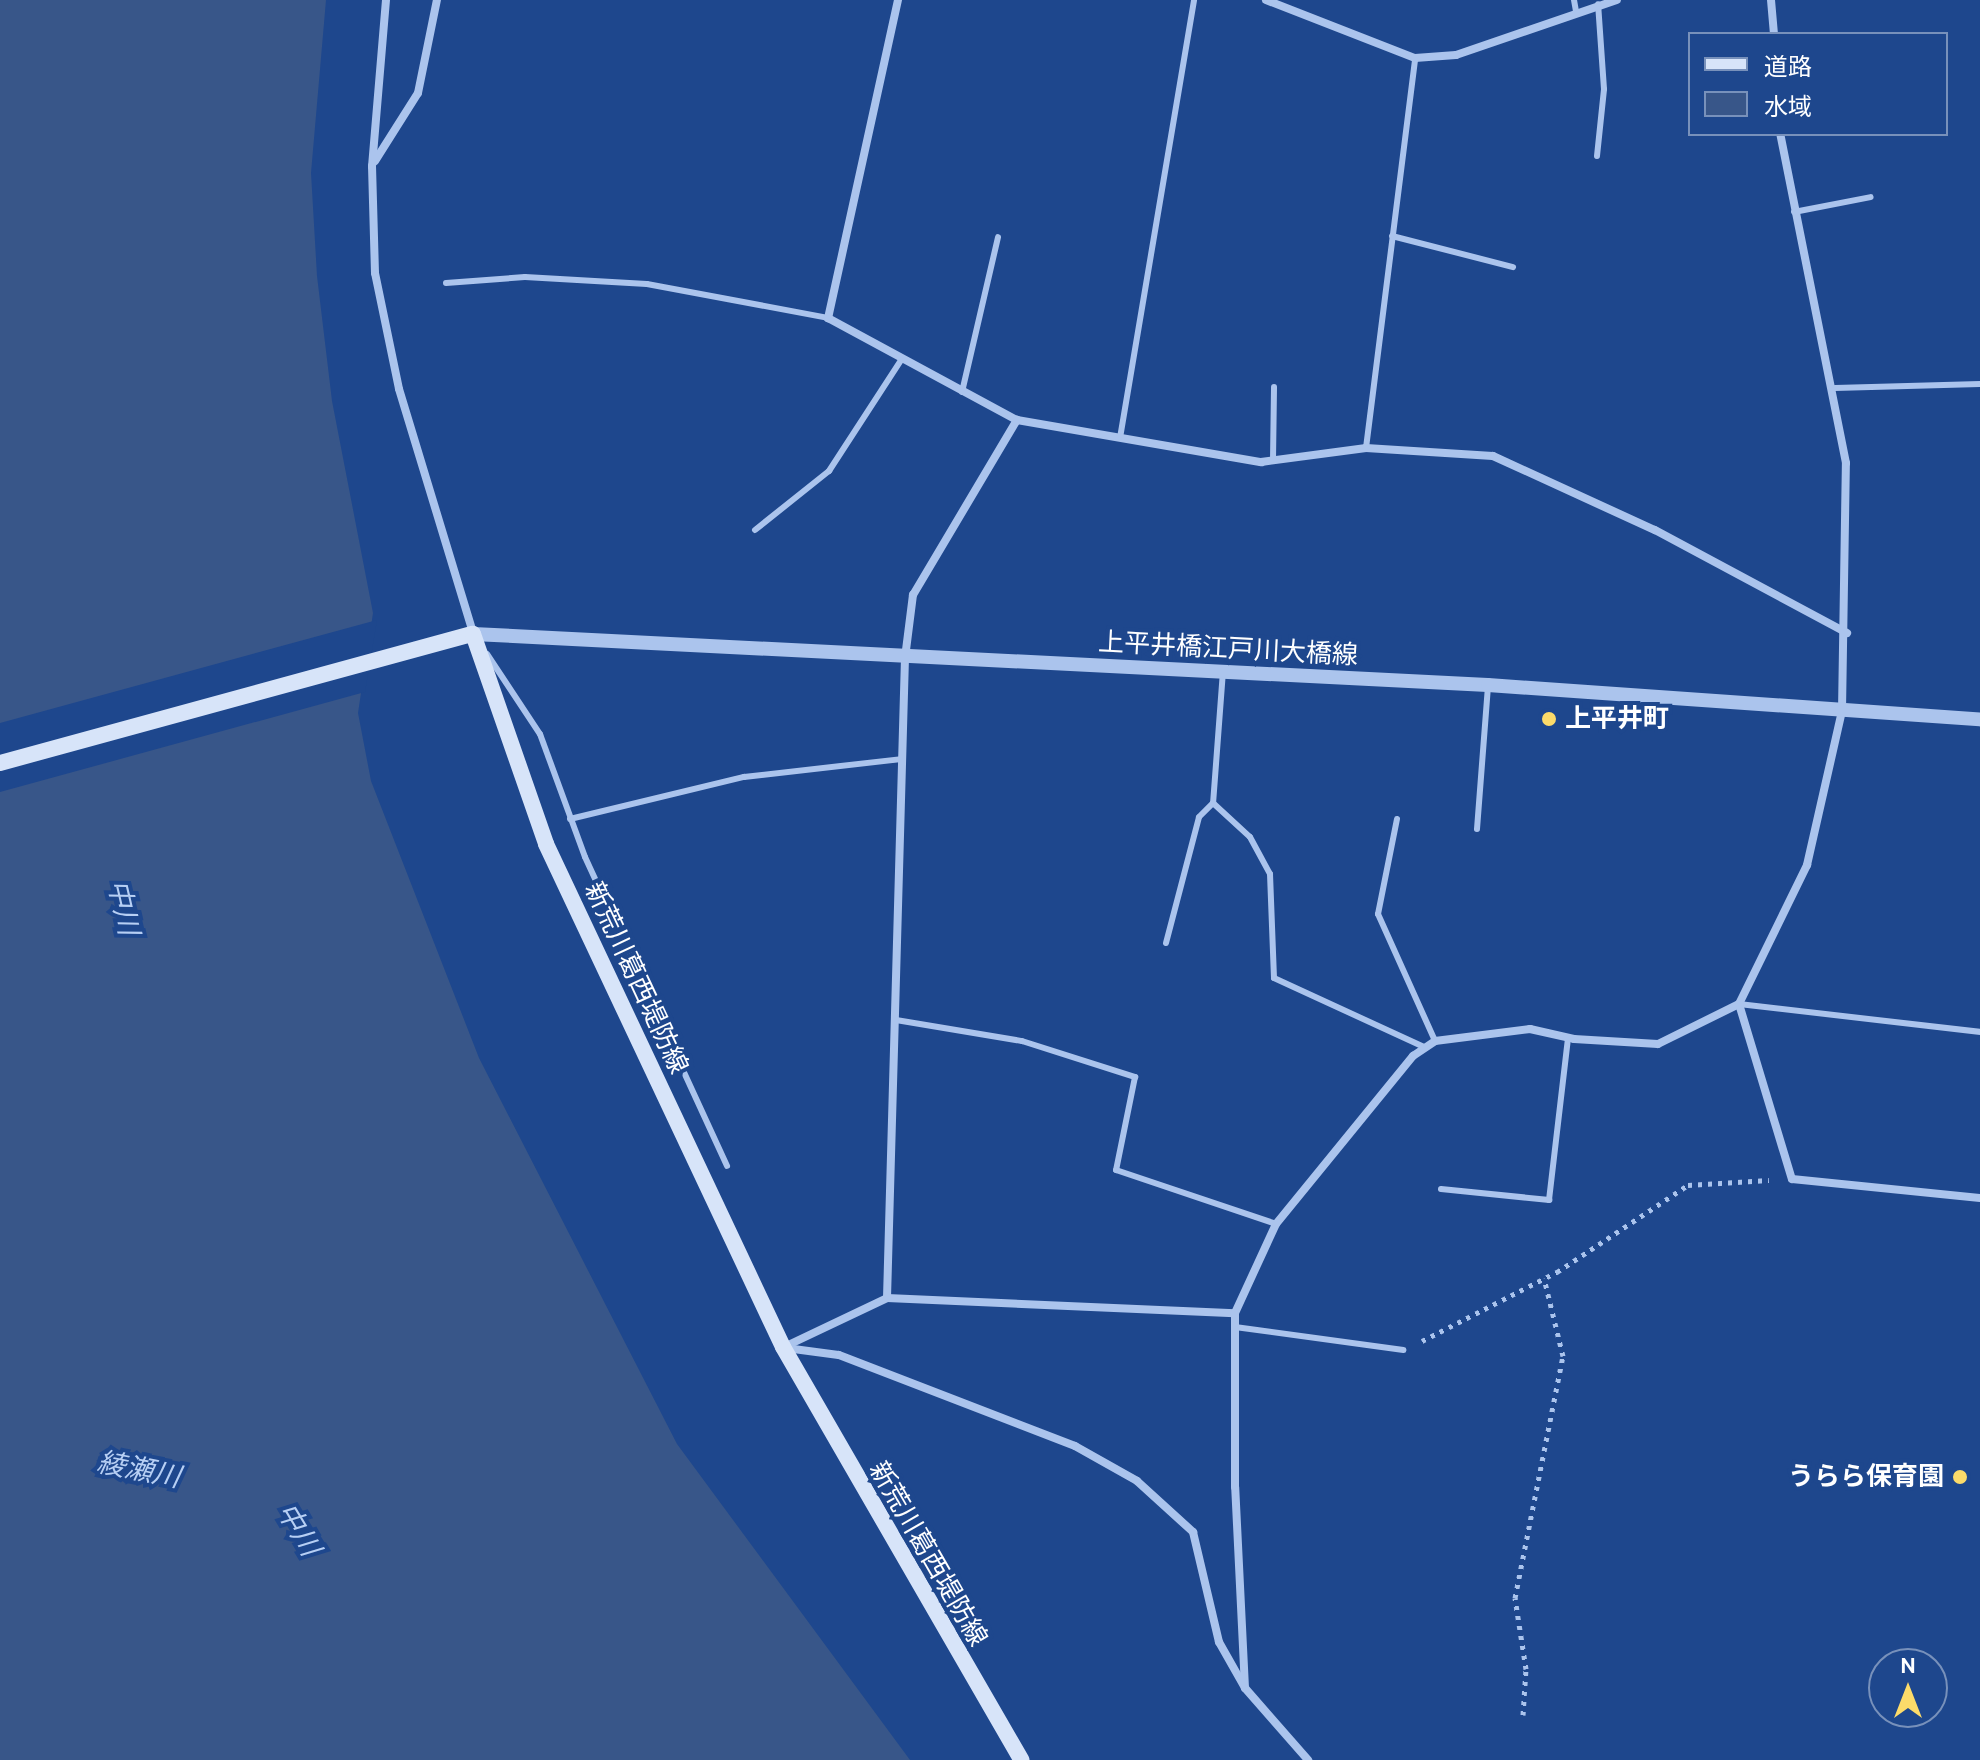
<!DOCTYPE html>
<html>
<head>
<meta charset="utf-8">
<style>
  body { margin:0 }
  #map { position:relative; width:1980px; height:1760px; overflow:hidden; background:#1e478d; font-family:Cabin,"Noto Sans JP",sans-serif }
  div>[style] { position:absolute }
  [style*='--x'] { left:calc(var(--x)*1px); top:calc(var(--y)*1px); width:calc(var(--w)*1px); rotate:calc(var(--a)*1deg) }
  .water>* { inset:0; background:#385689 }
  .pier>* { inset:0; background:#1e478d }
  .path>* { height:5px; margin-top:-2.5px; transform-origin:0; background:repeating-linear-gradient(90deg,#abc4ed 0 4px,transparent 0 10px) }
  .service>* { height:6px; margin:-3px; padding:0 3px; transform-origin:3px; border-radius:3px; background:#abc4ed }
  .minor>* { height:8px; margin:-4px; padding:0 4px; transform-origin:4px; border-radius:4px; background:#abc4ed }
  .tertiary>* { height:14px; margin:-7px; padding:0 7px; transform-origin:7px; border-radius:7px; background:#abc4ed }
  .secondary>* { height:16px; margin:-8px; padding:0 8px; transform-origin:8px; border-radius:8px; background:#d7e4f9 }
  .dots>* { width:22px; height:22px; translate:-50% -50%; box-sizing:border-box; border:4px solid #1e478d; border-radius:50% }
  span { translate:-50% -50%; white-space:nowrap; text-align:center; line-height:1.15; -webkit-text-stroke:8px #1e478d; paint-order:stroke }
  .street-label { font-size:26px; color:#fff }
  .poi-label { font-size:26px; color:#fff; font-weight:700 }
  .left { translate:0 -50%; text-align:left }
  .right { translate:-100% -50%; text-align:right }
  .water-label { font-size:28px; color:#b7cff4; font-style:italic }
  .legend { position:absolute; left:1688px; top:32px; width:260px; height:104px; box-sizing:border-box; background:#1e478d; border:2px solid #7891bb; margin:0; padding:10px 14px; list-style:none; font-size:24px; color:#fff }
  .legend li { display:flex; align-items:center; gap:16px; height:40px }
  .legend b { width:40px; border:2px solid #7891bb }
  .north { position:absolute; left:1868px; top:1648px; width:80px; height:80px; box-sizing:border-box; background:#1e478d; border:2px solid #7891bb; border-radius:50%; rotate:0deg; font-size:22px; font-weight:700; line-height:32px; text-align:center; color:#fff }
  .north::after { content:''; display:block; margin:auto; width:28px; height:36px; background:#fcdb6a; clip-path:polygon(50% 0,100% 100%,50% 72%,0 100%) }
</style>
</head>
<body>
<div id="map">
  <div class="water">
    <div style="clip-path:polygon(0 0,326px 0,311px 173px,317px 276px,332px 401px,373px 613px,358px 713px,371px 781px,479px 1058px,677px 1444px,910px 1760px,0 1760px)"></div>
  </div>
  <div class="pier">
    <div style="clip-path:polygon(377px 620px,365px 692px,0 792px,0 723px)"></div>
  </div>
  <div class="path">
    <div style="--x:1422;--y:1341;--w:152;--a:-27.1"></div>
    <div style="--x:1557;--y:1272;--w:157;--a:-33.6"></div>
    <div style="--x:1688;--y:1185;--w:81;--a:-3.5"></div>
    <div style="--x:1523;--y:1715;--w:46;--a:-86.3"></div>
    <div style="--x:1526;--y:1669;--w:72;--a:-98.8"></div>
    <div style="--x:1515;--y:1598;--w:247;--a:-78.8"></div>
    <div style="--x:1563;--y:1356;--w:80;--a:-103.7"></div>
  </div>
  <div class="service">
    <div style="--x:1574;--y:0;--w:11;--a:80"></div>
    <div style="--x:1597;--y:156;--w:67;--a:-84"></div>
    <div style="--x:1604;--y:89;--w:85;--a:-94"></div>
    <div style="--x:1794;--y:212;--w:78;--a:-11"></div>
    <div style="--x:1392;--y:236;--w:125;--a:14.4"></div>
    <div style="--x:446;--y:283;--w:79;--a:-4.3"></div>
    <div style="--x:525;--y:277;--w:122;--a:3.3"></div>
    <div style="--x:647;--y:284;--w:184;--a:10.6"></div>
    <div style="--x:1835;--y:388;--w:145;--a:-1.6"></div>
    <div style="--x:962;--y:392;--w:159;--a:-76.9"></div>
    <div style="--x:1120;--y:438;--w:444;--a:-80.4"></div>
    <div style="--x:1366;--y:448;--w:393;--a:-82.8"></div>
    <div style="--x:1273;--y:460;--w:73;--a:-89.2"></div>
    <div style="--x:755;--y:530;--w:95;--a:-38.6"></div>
    <div style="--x:829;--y:471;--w:132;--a:-57"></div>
    <div style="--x:487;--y:654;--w:96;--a:56.5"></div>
    <div style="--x:540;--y:734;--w:131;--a:69.9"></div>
    <div style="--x:585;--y:857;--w:340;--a:65.3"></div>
    <div style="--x:1223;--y:671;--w:132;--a:94.3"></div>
    <div style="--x:1213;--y:803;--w:50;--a:42.6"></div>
    <div style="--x:1250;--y:837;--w:42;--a:61.6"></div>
    <div style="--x:1270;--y:874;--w:104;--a:87.8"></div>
    <div style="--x:1274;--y:978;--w:167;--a:24.7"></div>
    <div style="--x:570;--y:819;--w:179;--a:-13.6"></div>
    <div style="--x:744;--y:777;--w:158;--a:-6.5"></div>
    <div style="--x:1397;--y:819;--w:97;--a:101.3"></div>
    <div style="--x:1378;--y:914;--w:139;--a:65.8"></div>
    <div style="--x:1477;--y:829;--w:144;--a:-85.6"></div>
    <div style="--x:1166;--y:943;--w:130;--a:-75.3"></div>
    <div style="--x:1199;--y:817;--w:20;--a:-45"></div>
    <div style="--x:1739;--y:1004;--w:243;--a:6.6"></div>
    <div style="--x:896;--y:1020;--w:128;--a:9.5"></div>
    <div style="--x:1022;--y:1041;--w:119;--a:17.7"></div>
    <div style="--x:1135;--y:1077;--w:95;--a:101.5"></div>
    <div style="--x:1116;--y:1170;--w:169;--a:18.6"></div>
    <div style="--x:1441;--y:1189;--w:109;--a:5.8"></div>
    <div style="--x:1549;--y:1200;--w:163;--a:-83.3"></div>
    <div style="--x:1235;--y:1327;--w:170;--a:7.8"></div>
  </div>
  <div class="minor">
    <div style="--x:386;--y:0;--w:167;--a:94.8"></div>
    <div style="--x:372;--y:166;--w:107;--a:88.4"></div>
    <div style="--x:375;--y:273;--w:118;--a:78.3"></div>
    <div style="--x:399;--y:389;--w:255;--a:73.1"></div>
    <div style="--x:898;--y:0;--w:326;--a:102.4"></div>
    <div style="--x:828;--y:318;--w:215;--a:28.4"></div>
    <div style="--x:1017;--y:420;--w:248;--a:9.8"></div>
    <div style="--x:1261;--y:462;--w:106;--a:-7.6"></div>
    <div style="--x:1366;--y:448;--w:127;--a:3.6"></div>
    <div style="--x:1493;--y:456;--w:178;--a:24.6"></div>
    <div style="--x:1655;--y:530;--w:218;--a:28.2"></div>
    <div style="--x:1266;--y:0;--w:160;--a:21.3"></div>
    <div style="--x:1415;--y:58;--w:41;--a:-4.2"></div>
    <div style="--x:1456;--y:55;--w:170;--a:-18.9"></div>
    <div style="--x:1771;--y:0;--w:34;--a:85"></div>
    <div style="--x:375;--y:161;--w:80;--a:-57.7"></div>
    <div style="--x:418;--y:93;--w:95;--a:-78.5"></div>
    <div style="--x:1739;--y:1004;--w:183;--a:73.2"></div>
    <div style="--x:1792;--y:1179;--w:189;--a:5.8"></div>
    <div style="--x:887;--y:1298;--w:640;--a:-88.39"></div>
    <div style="--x:905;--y:658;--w:64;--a:-82.8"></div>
    <div style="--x:913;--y:595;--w:204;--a:-59.3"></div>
    <div style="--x:784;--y:1347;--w:114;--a:-25.4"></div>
    <div style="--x:887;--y:1298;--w:348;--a:2.5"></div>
    <div style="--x:786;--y:1348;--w:53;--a:7.5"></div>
    <div style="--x:839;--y:1355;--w:253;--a:21.1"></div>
    <div style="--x:1075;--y:1446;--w:71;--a:29.4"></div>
    <div style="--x:1137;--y:1481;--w:76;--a:42.3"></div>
    <div style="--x:1193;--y:1532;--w:113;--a:76.7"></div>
    <div style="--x:1219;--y:1642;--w:53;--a:60.5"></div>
    <div style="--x:1245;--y:1688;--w:96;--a:48.8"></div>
    <div style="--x:1245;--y:1688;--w:201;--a:-92.8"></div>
    <div style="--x:1235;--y:1487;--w:174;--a:-90"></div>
    <div style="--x:1235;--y:1313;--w:98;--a:-65.3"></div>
    <div style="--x:1276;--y:1224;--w:217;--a:-50.8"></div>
    <div style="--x:1413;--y:1056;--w:27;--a:-34"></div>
    <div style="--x:1435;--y:1041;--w:96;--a:-7.2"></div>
    <div style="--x:1530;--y:1029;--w:45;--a:12.8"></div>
    <div style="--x:1574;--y:1039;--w:84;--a:3.4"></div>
    <div style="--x:1658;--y:1044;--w:90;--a:-26.3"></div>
    <div style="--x:1739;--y:1004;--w:155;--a:-63.9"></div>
    <div style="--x:1807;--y:865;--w:158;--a:-77.2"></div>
    <div style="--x:1842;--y:711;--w:248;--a:-89.1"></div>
    <div style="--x:1846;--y:463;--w:336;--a:-101.3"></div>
  </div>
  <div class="tertiary">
    <div style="--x:473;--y:634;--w:1016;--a:2.88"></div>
    <div style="--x:1488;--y:685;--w:493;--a:4"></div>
  </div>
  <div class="secondary">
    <div style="--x:0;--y:763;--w:490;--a:-15.3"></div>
    <div style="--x:473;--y:634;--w:222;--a:70.8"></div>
    <div style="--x:546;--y:844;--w:556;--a:64.77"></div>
    <div style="--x:783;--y:1347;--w:477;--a:60"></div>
  </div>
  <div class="dots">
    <div style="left:1549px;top:719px;background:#fcdb6a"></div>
    <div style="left:1960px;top:1477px;background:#fcdb6a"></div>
  </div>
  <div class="street-label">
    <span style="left:1228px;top:649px;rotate:3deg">上平井橋江戸川大橋線</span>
    <span style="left:636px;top:978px;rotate:65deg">新荒川葛西堤防線</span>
    <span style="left:928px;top:1554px;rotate:60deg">新荒川葛西堤防線</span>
  </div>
  <div class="poi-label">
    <span class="left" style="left:1565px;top:719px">上平井町</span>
    <span class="right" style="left:1944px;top:1477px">うらら保育園</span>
  </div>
  <div class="water-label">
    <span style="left:124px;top:907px;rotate:77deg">中川</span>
    <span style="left:139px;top:1469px;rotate:11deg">綾瀬川</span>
    <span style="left:299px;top:1529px;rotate:59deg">中川</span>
  </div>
  <ul class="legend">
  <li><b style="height:10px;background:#d7e4f9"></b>道路</li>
  <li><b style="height:22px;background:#385689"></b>水域</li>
  </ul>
  <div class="north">N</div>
</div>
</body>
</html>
